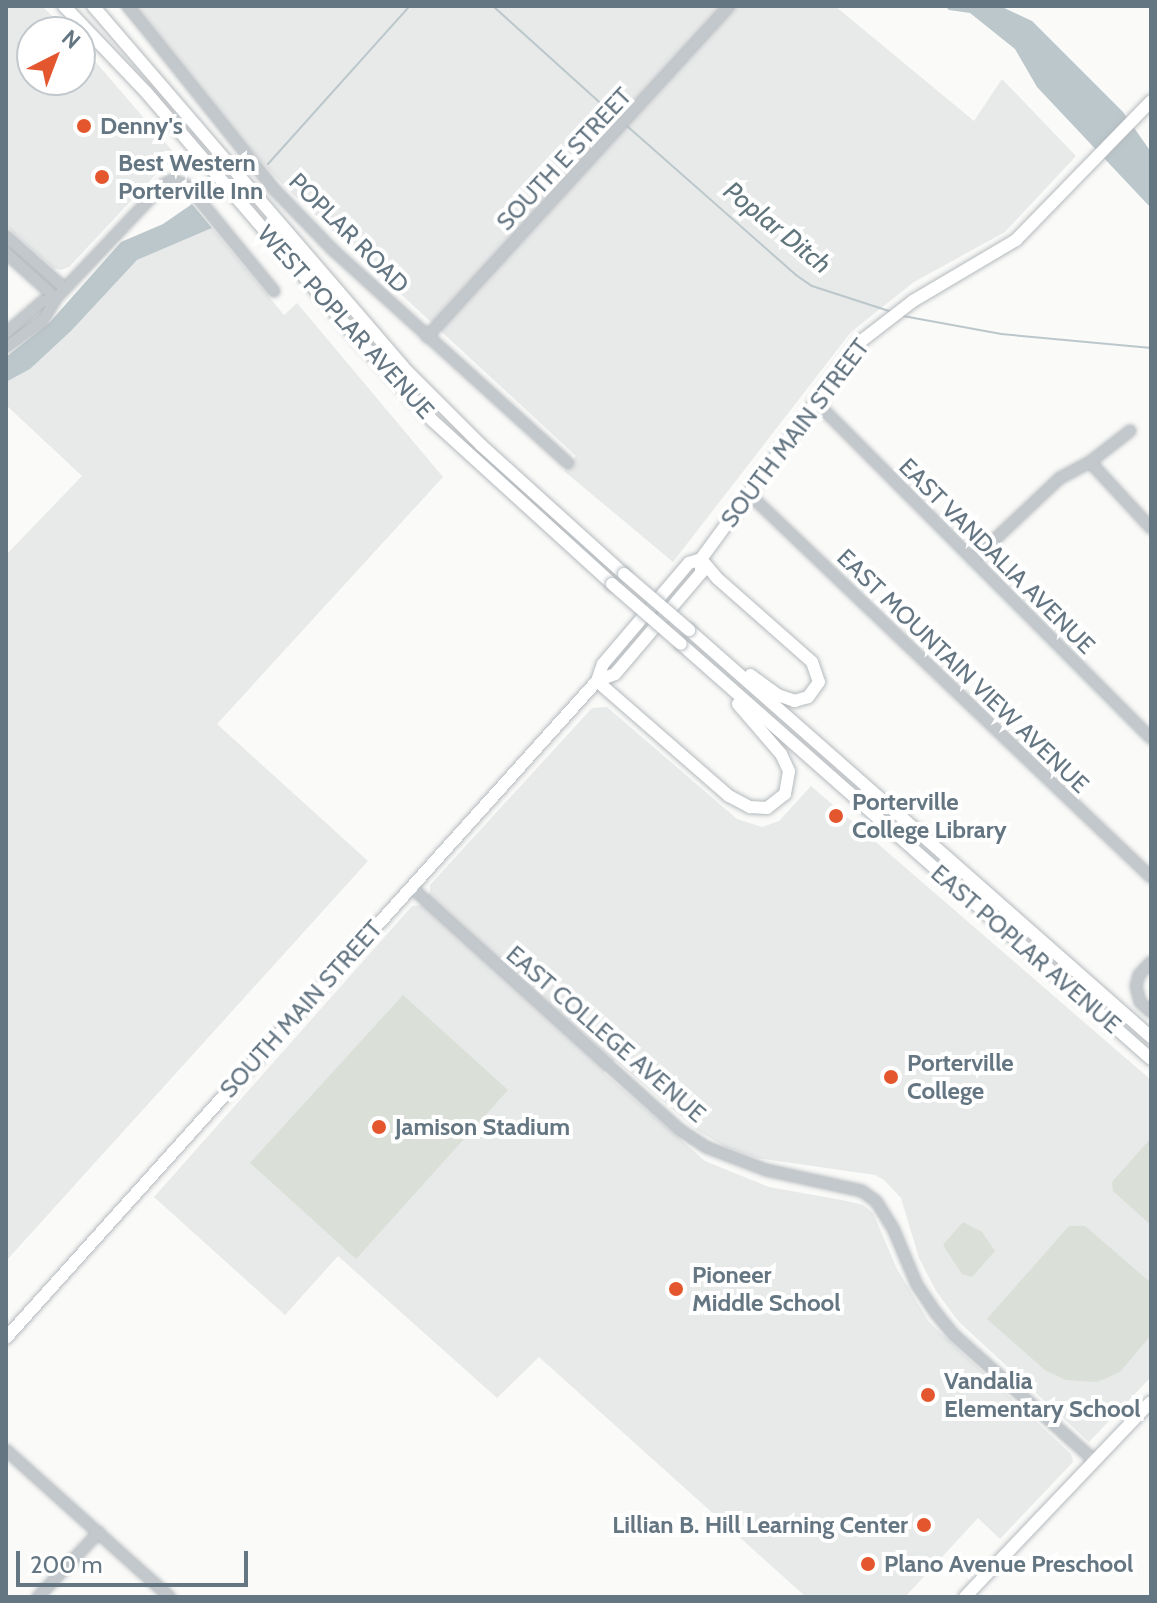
<!DOCTYPE html>
<html>
<head>
<meta charset="utf-8">
<style>
  body { margin:0 }
  #map { position:relative; width:1157px; height:1603px; overflow:hidden; background:#fafaf8; font-family:Cabin,sans-serif }
  div>[style] { position:absolute }
  [style*='--x'] { left:calc(var(--x)*1px); top:calc(var(--y)*1px); width:calc(var(--w)*1px); rotate:calc(var(--a)*1deg) }
  .built>* { inset:0; background:#e8e9e9 }
  .green>* { inset:0; background:#dadfd7 }
  .water>* { inset:0; background:#bbc7cb }
  .stream>* { height:2px; margin:-1px; padding:0 1px; transform-origin:1px; border-radius:1px; background:#bbc7cb }
  .roads { filter:drop-shadow(0 0 2px #b5babe) drop-shadow(0 0 2px #b5babe) }
  .minor>* { height:10px; margin:-5px; padding:0 5px; transform-origin:5px; border-radius:5px; background:#c3c8cc }
  .major>* { height:12px; margin:-6px; padding:0 6px; transform-origin:6px; border-radius:6px; background:#fff }
  .bridges { filter:drop-shadow(0 0 2px #b5babe) drop-shadow(0 0 2px #b5babe) }
  .major-bridge>* { height:12px; margin:-6px; padding:0 6px; transform-origin:6px; border-radius:6px; background:#fff }
  .dots>* { width:22px; height:22px; translate:-50% -50%; box-sizing:border-box; border:4px solid #fff; border-radius:50% }
  span { translate:-50% -50%; white-space:nowrap; text-align:center; line-height:1.15; -webkit-text-stroke:8px #fff; paint-order:stroke }
  .poi-label { font-size:24px; color:#657683; font-weight:700 }
  .left { translate:0 -50%; text-align:left }
  .right { translate:-100% -50%; text-align:right }
  .street-label { font-size:24px; color:#657683 }
  .water-label { font-size:26px; color:#60757c; font-style:italic }
  .frame { position:absolute; inset:0; border:8px solid #657683; pointer-events:none }
  .north { position:absolute; left:16px; top:16px; width:80px; height:80px; box-sizing:border-box; background:#fff; border:2px solid #c1c8cd; border-radius:50%; rotate:42deg; font-size:22px; font-weight:700; line-height:32px; text-align:center; color:#657683 }
  .north::after { content:''; display:block; margin:auto; width:28px; height:36px; background:#e4572e; clip-path:polygon(50% 0,100% 100%,50% 72%,0 100%) }
  .scale { position:absolute; left:16px; top:1551px; width:232px; height:36px; box-sizing:border-box; border:4px solid #657683; border-top:0; padding-left:10px; font-size:24px; line-height:28px; white-space:nowrap; color:#657683; -webkit-text-stroke:6px #fff; paint-order:stroke }
</style>
</head>
<body>
<div id="map">
  <div class="built">
    <div style="clip-path:polygon(6px 6px,42px 6px,68px 32px,32px 32px,32px 80px,80px 80px,80px 44px,182px 162px,169px 164px,158px 172px,69px 267px,61px 270px,53px 268px,6px 226px)"></div>
    <div style="clip-path:polygon(118px 6px,835px 6px,974px 121px,1002px 79px,1076px 156px,1005px 232px,914px 282px,851px 332px,673px 562px,564px 471px,576px 456px,284px 186px)"></div>
    <div style="clip-path:polygon(212px 228px,284px 315px,297px 303px,443px 477px,217px 724px,368px 861px,6px 1261px,6px 555px,82px 476px,6px 405px,6px 382px,30px 369px,71px 331px,137px 260px)"></div>
    <div style="clip-path:polygon(607px 707px,737px 819px,762px 827px,779px 821px,811px 786px,1151px 1080px,1151px 1377px,1089px 1442px,958px 1321px,936px 1291px,919px 1258px,901px 1198px,884px 1180px,875px 1175px,757px 1158px,726px 1147px,698px 1131px,615px 1060px,604px 1073px,705px 1161px,769px 1187px,847px 1201px,863px 1205px,873px 1213px,897px 1269px,929px 1322px,1071px 1454px,1073px 1462px,1000px 1539px,978px 1518px,905px 1597px,806px 1597px,539px 1357px,497px 1398px,338px 1256px,285px 1315px,154px 1197px,412px 906px,420px 905px,430px 892px,430px 885px,592px 708px)"></div>
  </div>
  <div class="green">
    <div style="clip-path:polygon(403px 995px,508px 1090px,356px 1259px,250px 1163px)"></div>
    <div style="clip-path:polygon(1151px 1138px,1151px 1225px,1113px 1191px,1112px 1182px)"></div>
    <div style="clip-path:polygon(963px 1222px,982px 1232px,995px 1251px,972px 1277px,962px 1274px,943px 1245px)"></div>
    <div style="clip-path:polygon(1069px 1226px,1085px 1226px,1151px 1283px,1151px 1335px,1120px 1372px,1097px 1382px,1066px 1380px,1045px 1370px,987px 1319px)"></div>
  </div>
  <div class="water">
    <div style="clip-path:polygon(945px 6px,1000px 6px,1032px 21px,1123px 112px,1151px 152px,1151px 208px,1037px 87px,1015px 49px,970px 13px,949px 10px)"></div>
    <div style="clip-path:polygon(192px 204px,212px 228px,137px 260px,71px 331px,30px 369px,6px 382px,6px 357px,50px 322px,121px 242px,163px 224px)"></div>
  </div>
  <div class="stream">
    <div style="--x:493;--y:6;--w:170;--a:42.1"></div>
    <div style="--x:627;--y:126;--w:225;--a:41.4"></div>
    <div style="--x:796;--y:275;--w:19;--a:35"></div>
    <div style="--x:812;--y:286;--w:81;--a:18"></div>
    <div style="--x:268;--y:164;--w:212;--a:-48.1"></div>
    <div style="--x:903;--y:316;--w:100;--a:10.4"></div>
    <div style="--x:1001;--y:334;--w:151;--a:5.3"></div>
  </div>
  <div class="roads">
    <div class="minor">
      <div style="--x:128;--y:6;--w:236;--a:51.4"></div>
      <div style="--x:275;--y:190;--w:83;--a:46"></div>
      <div style="--x:333;--y:250;--w:317;--a:42.2"></div>
      <div style="--x:6;--y:236;--w:79;--a:41.9"></div>
      <div style="--x:6;--y:253;--w:67;--a:42"></div>
      <div style="--x:6;--y:333;--w:49;--a:-40.9"></div>
      <div style="--x:43;--y:301;--w:13;--a:-13"></div>
      <div style="--x:427;--y:337;--w:448;--a:-47.6"></div>
      <div style="--x:6;--y:347;--w:46;--a:-36.1"></div>
      <div style="--x:43;--y:320;--w:26;--a:-59"></div>
      <div style="--x:56;--y:298;--w:156;--a:-46.6"></div>
      <div style="--x:163;--y:185;--w:11;--a:-27"></div>
      <div style="--x:173;--y:180;--w:16;--a:22"></div>
      <div style="--x:188;--y:186;--w:136;--a:50.7"></div>
      <div style="--x:815;--y:401;--w:476;--a:45.1"></div>
      <div style="--x:1090;--y:462;--w:90;--a:47.3"></div>
      <div style="--x:748;--y:493;--w:557;--a:43.62"></div>
      <div style="--x:973;--y:560;--w:120;--a:-43.3"></div>
      <div style="--x:1060;--y:478;--w:34;--a:-28"></div>
      <div style="--x:1090;--y:462;--w:51;--a:-37.8"></div>
      <div style="--x:411;--y:887;--w:363;--a:42.1"></div>
      <div style="--x:680;--y:1130;--w:31;--a:33"></div>
      <div style="--x:706;--y:1147;--w:64;--a:21"></div>
      <div style="--x:766;--y:1170;--w:98;--a:12.3"></div>
      <div style="--x:862;--y:1191;--w:17;--a:36"></div>
      <div style="--x:876;--y:1201;--w:32;--a:58"></div>
      <div style="--x:893;--y:1228;--w:62;--a:67.2"></div>
      <div style="--x:917;--y:1285;--w:34;--a:56"></div>
      <div style="--x:936;--y:1313;--w:28;--a:51"></div>
      <div style="--x:954;--y:1335;--w:189;--a:41.8"></div>
      <div style="--x:1151;--y:962;--w:18;--a:133"></div>
      <div style="--x:1139;--y:975;--w:11;--a:105"></div>
      <div style="--x:1136;--y:986;--w:16;--a:76"></div>
      <div style="--x:1140;--y:1002;--w:15;--a:42"></div>
      <div style="--x:6;--y:1450;--w:220;--a:41.9"></div>
      <div style="--x:38;--y:1597;--w:89;--a:-46.8"></div>
    </div>
    <div class="major">
      <div style="--x:64;--y:6;--w:119;--a:46.4"></div>
      <div style="--x:146;--y:92;--w:335;--a:49.4"></div>
      <div style="--x:364;--y:346;--w:100;--a:47.4"></div>
      <div style="--x:432;--y:420;--w:244;--a:42.3"></div>
      <div style="--x:93;--y:6;--w:476;--a:49.3"></div>
      <div style="--x:403;--y:367;--w:110;--a:45"></div>
      <div style="--x:481;--y:445;--w:193;--a:42.1"></div>
      <div style="--x:701;--y:559;--w:26;--a:50"></div>
      <div style="--x:718;--y:579;--w:125;--a:41.4"></div>
      <div style="--x:812;--y:662;--w:21;--a:71"></div>
      <div style="--x:819;--y:682;--w:19;--a:126"></div>
      <div style="--x:808;--y:697;--w:14;--a:163"></div>
      <div style="--x:795;--y:701;--w:18;--a:-161"></div>
      <div style="--x:778;--y:695;--w:34;--a:-144"></div>
      <div style="--x:689;--y:630;--w:616;--a:41.38"></div>
      <div style="--x:681;--y:644;--w:627;--a:41.44"></div>
      <div style="--x:597;--y:681;--w:19;--a:-21"></div>
      <div style="--x:615;--y:674;--w:133;--a:-49.6"></div>
      <div style="--x:701;--y:573;--w:14;--a:-90"></div>
      <div style="--x:701;--y:559;--w:269;--a:-53.8"></div>
      <div style="--x:860;--y:342;--w:67;--a:-37.7"></div>
      <div style="--x:913;--y:301;--w:120;--a:-30.6"></div>
      <div style="--x:1016;--y:240;--w:194;--a:-45.8"></div>
      <div style="--x:597;--y:681;--w:175;--a:41.1"></div>
      <div style="--x:729;--y:796;--w:24;--a:28"></div>
      <div style="--x:750;--y:807;--w:17;--a:3"></div>
      <div style="--x:767;--y:808;--w:23;--a:-38"></div>
      <div style="--x:785;--y:794;--w:23;--a:-80"></div>
      <div style="--x:789;--y:771;--w:19;--a:-115"></div>
      <div style="--x:781;--y:754;--w:66;--a:-130.7"></div>
      <div style="--x:6;--y:1338;--w:884;--a:-48.03"></div>
      <div style="--x:597;--y:681;--w:18;--a:-71"></div>
      <div style="--x:603;--y:664;--w:133;--a:-49.6"></div>
      <div style="--x:689;--y:563;--w:13;--a:-18"></div>
      <div style="--x:965;--y:1597;--w:269;--a:-46.4"></div>
    </div>
  </div>
  <div class="bridges">
    <div class="major-bridge">
      <div style="--x:624;--y:574;--w:86;--a:40.7"></div>
      <div style="--x:612;--y:584;--w:91;--a:41"></div>
    </div>
  </div>
  <div class="dots">
    <div style="left:84px;top:126px;background:#e4572e"></div>
    <div style="left:102px;top:177px;background:#e4572e"></div>
    <div style="left:836px;top:816px;background:#e4572e"></div>
    <div style="left:891px;top:1077px;background:#e4572e"></div>
    <div style="left:379px;top:1127px;background:#e4572e"></div>
    <div style="left:676px;top:1289px;background:#e4572e"></div>
    <div style="left:928px;top:1395px;background:#e4572e"></div>
    <div style="left:924px;top:1525px;background:#e4572e"></div>
    <div style="left:868px;top:1564px;background:#e4572e"></div>
  </div>
  <div class="poi-label">
    <span class="left" style="left:100px;top:126px">Denny's</span>
    <span class="left" style="left:118px;top:177px">Best Western<br>Porterville Inn</span>
    <span class="left" style="left:852px;top:816px">Porterville<br>College Library</span>
    <span class="left" style="left:907px;top:1077px">Porterville<br>College</span>
    <span class="left" style="left:395px;top:1127px">Jamison Stadium</span>
    <span class="left" style="left:692px;top:1289px">Pioneer<br>Middle School</span>
    <span class="left" style="left:944px;top:1395px">Vandalia<br>Elementary School</span>
    <span class="right" style="left:908px;top:1525px">Lillian B. Hill Learning Center</span>
    <span class="left" style="left:884px;top:1564px">Plano Avenue Preschool</span>
  </div>
  <div class="street-label">
    <span style="left:564px;top:159px;rotate:-47deg">SOUTH E STREET</span>
    <span style="left:349px;top:233px;rotate:45deg">POPLAR ROAD</span>
    <span style="left:346px;top:322px;rotate:48deg">WEST POPLAR AVENUE</span>
    <span style="left:795px;top:433px;rotate:-53deg">SOUTH MAIN STREET</span>
    <span style="left:997px;top:556px;rotate:45deg">EAST VANDALIA AVENUE</span>
    <span style="left:963px;top:671px;rotate:44deg">EAST MOUNTAIN VIEW AVENUE</span>
    <span style="left:1026px;top:949px;rotate:41deg">EAST POPLAR AVENUE</span>
    <span style="left:301px;top:1009px;rotate:-48deg">SOUTH MAIN STREET</span>
    <span style="left:606px;top:1034px;rotate:41deg">EAST COLLEGE AVENUE</span>
  </div>
  <div class="water-label">
    <span style="left:777px;top:228px;rotate:39deg">Poplar Ditch</span>
  </div>
  <div class="frame"></div>
  <div class="north">N</div>
  <div class="scale">200 m</div>
</div>
</body>
</html>
